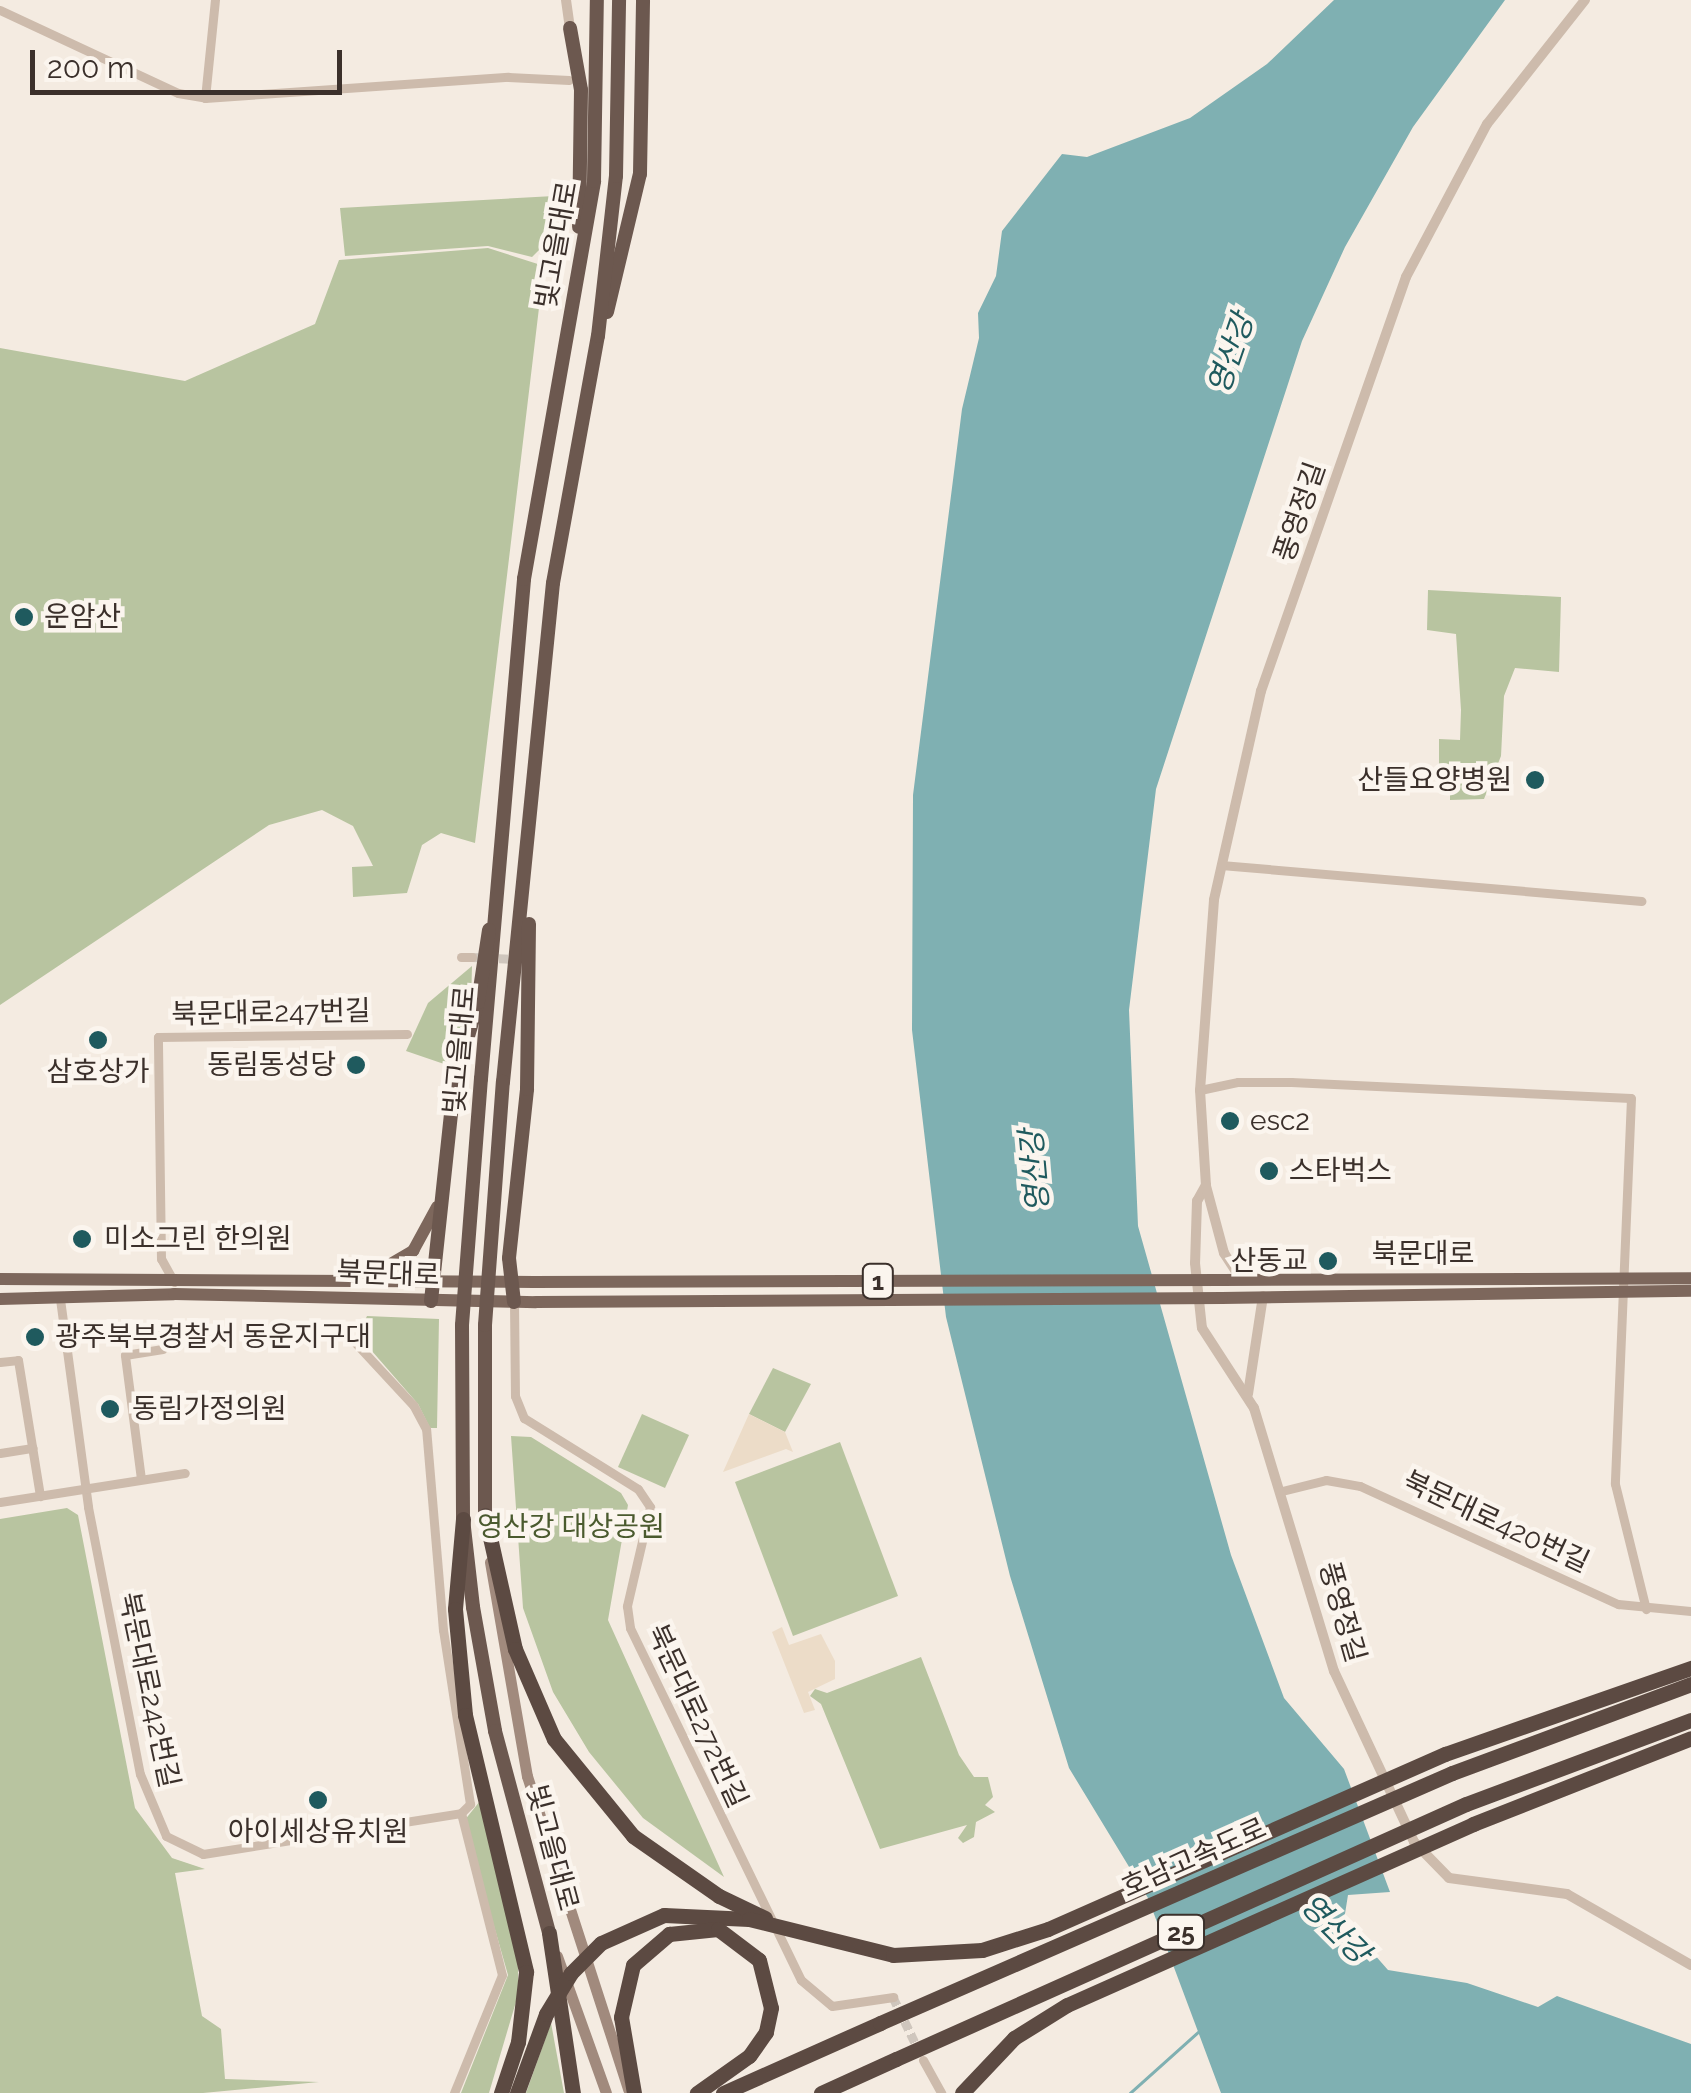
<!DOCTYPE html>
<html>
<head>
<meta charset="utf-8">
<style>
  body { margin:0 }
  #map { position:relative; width:1691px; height:2093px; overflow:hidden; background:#f4ebe1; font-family:Raleway,"Noto Sans KR",sans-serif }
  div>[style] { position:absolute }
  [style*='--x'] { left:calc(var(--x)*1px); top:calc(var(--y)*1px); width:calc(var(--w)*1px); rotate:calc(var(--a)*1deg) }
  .green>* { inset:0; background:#b8c4a0 }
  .plaza>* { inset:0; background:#ecdcc8 }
  .water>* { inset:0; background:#7fb0b2 }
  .stream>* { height:2.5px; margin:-1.25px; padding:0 1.25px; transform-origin:1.25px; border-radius:1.25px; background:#7fb0b2 }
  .minor-tunnel>* { height:9px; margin-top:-4.5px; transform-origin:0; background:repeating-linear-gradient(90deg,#cfc6bd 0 9px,transparent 0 13.5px) }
  .minor>* { height:9px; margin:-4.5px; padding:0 4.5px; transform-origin:4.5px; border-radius:4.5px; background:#cdbbac }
  .tertiary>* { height:10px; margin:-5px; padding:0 5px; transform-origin:5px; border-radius:5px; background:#cdbbac }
  .secondary>* { height:11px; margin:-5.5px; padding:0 5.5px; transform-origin:5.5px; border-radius:5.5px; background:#a18a7d }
  .primary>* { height:12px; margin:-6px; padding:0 6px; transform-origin:6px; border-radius:6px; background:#7d675c }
  .trunk>* { height:14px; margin:-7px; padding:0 7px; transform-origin:7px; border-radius:7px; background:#6c584f }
  .motorway>* { height:15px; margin:-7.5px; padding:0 7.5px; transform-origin:7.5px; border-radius:7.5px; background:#5c4a42 }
  .primary-bridge>* { height:12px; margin:-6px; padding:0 6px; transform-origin:6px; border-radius:6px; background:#7d675c }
  .trunk-bridge>* { height:14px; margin:-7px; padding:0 7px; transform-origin:7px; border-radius:7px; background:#6c584f }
  .motorway-bridge>* { height:15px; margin:-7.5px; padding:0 7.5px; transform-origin:7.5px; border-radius:7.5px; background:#5c4a42 }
  .dots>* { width:28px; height:28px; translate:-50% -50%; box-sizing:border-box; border:5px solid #fbf5ee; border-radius:50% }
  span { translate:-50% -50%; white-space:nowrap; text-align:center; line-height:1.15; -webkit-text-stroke:9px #fbf5ee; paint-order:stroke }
  .shield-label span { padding:2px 8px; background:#fbf5ee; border:2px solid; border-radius:8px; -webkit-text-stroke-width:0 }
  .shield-label { font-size:25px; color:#3b302b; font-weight:700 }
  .street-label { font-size:28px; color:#3b302b }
  .poi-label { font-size:28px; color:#3b302b }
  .left { translate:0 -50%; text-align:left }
  .right { translate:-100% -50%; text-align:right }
  .park-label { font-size:28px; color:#4a5a2e }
  .water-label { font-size:30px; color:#1f5a5e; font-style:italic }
  .scale { position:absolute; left:30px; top:50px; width:312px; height:45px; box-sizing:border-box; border:5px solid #3b302b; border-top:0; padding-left:12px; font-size:30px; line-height:35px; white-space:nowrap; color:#3b302b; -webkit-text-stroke:8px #fbf5ee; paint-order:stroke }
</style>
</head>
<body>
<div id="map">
  <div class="green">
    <div style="clip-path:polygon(554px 196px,558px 248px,542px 247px,532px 257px,488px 246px,345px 256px,340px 208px)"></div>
    <div style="clip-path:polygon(488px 248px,544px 266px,475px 843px,441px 833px,422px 845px,407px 893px,353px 897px,352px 867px,373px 866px,353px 826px,322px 810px,269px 825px,0 1005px,0 348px,185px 381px,315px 324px,339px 260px)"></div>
    <div style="clip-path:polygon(1428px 590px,1561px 597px,1559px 672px,1515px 668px,1504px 696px,1501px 756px,1484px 799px,1450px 800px,1450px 776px,1439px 763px,1439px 739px,1460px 740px,1461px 710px,1456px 634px,1427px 630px)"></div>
    <div style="clip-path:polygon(472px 966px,471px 1004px,447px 1065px,406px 1051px,428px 1003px)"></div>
    <div style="clip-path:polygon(367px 1316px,439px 1319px,437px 1428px,430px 1428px,418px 1404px,358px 1335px)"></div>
    <div style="clip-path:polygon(773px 1368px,811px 1384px,785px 1432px,749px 1414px)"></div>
    <div style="clip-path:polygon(642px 1414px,689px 1435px,665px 1488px,618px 1467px)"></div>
    <div style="clip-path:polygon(511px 1436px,531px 1437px,621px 1493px,628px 1505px,608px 1620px,724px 1877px,643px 1818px,589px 1752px,553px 1692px,523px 1608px)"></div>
    <div style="clip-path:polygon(840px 1442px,898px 1596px,793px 1636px,735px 1482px)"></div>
    <div style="clip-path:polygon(67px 1508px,78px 1515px,135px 1808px,172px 1858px,205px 1869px,175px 1873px,202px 2016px,221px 2029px,225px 2079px,319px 2082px,203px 2093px,0 2093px,0 1519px)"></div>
    <div style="clip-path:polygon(921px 1657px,959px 1755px,974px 1777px,988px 1777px,993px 1797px,985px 1805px,995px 1812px,976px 1822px,974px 1837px,963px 1843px,958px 1838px,967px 1825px,880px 1849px,821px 1704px,810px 1696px,815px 1689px,827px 1693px)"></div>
    <div style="clip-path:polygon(480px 1801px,518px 1963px,518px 1995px,489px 2093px,461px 2093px,508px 1975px,464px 1821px)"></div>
    <div style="clip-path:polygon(551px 2023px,564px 2093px,526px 2093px)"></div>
  </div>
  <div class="plaza">
    <div style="clip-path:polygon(749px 1414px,785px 1432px,793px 1452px,786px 1449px,723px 1472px)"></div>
    <div style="clip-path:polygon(782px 1627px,789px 1645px,821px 1634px,835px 1661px,835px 1679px,808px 1692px,815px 1710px,804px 1713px,772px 1632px)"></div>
  </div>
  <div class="water">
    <div style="clip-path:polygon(1334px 0,1505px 0,1413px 127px,1345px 247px,1302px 341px,1156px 789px,1129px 1010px,1138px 1226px,1231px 1555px,1284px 1698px,1344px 1769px,1390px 1892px,1348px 1895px,1344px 1920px,1388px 1970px,1467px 1983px,1538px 2007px,1557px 1996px,1691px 2044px,1691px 2093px,1221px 2093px,1148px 1898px,1069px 1768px,1010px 1576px,946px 1317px,912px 1030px,913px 795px,962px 409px,979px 338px,978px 313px,996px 276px,1002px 231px,1062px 154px,1087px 157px,1190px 118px,1267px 64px)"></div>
  </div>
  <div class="stream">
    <div style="--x:1130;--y:2093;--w:91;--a:-41.9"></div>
  </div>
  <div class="minor-tunnel">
    <div style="--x:472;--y:957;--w:65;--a:2.6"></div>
    <div style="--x:893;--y:1997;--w:62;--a:64.3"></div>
  </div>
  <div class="minor">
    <div style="--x:0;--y:10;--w:196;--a:25"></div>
    <div style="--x:178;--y:93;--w:27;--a:10"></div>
    <div style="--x:205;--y:98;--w:304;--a:-4"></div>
    <div style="--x:508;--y:77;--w:61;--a:2.8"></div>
    <div style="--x:205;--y:98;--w:99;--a:-84.2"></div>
    <div style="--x:1221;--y:865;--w:422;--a:4.9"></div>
    <div style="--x:461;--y:957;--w:11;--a:0"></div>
    <div style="--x:1200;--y:1090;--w:39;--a:-12"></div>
    <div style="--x:1238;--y:1082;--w:53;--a:0"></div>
    <div style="--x:1291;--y:1082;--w:340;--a:2.7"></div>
    <div style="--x:1631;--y:1098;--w:386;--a:92.4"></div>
    <div style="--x:1615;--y:1484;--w:129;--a:76.1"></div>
    <div style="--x:174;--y:1282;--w:26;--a:-119"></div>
    <div style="--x:161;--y:1259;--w:222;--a:-90.8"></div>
    <div style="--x:158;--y:1037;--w:249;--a:-0.7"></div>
    <div style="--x:60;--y:1299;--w:210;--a:82.3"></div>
    <div style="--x:88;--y:1507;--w:272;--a:79"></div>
    <div style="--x:140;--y:1774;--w:67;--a:67.2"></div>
    <div style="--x:166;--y:1836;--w:41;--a:25.9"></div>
    <div style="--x:203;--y:1854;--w:261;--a:-9"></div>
    <div style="--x:461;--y:1813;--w:13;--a:-45"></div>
    <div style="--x:470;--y:1804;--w:176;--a:-98.8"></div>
    <div style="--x:443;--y:1630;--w:202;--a:-94.8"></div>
    <div style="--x:426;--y:1429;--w:27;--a:-118"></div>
    <div style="--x:413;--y:1405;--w:91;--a:-132.8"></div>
    <div style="--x:514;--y:1302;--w:94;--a:89.4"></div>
    <div style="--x:515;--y:1396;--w:24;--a:68"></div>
    <div style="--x:524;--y:1418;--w:134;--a:31.9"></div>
    <div style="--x:638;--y:1489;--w:22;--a:56"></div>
    <div style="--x:650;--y:1507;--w:102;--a:103.1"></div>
    <div style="--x:627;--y:1606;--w:22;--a:82"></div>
    <div style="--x:630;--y:1628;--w:391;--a:64.1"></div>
    <div style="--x:801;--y:1980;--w:40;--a:40"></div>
    <div style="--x:832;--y:2006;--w:62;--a:-8.4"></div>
    <div style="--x:0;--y:1362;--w:18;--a:-6"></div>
    <div style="--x:18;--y:1360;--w:138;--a:80.8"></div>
    <div style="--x:0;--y:1453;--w:33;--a:-9"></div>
    <div style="--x:141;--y:1479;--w:125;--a:-97.4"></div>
    <div style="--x:125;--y:1355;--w:38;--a:-9"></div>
    <div style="--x:1282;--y:1491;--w:45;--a:-14"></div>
    <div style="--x:1326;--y:1480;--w:35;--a:10"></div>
    <div style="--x:1360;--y:1486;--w:284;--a:24.6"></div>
    <div style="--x:1618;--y:1604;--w:73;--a:5.5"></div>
    <div style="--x:0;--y:1502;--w:187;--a:-8.9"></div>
    <div style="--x:923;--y:2060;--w:38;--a:61"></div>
    <div style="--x:454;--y:2093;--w:127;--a:-67.9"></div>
    <div style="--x:502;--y:1975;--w:167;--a:-104.2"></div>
  </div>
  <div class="tertiary">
    <div style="--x:566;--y:0;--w:28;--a:82"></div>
    <div style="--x:1585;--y:0;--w:158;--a:128.3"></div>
    <div style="--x:1487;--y:124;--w:173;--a:117.9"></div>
    <div style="--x:1406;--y:277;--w:439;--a:109.3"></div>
    <div style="--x:1261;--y:691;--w:214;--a:102.7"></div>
    <div style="--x:1214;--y:900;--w:191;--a:94.2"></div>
    <div style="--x:1200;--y:1090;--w:95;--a:86.4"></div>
    <div style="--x:1206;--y:1185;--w:18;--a:119"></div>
    <div style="--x:1197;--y:1201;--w:62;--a:91.8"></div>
    <div style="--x:1195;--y:1263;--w:65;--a:83.9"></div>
    <div style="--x:1202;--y:1328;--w:95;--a:57"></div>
    <div style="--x:1254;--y:1408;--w:275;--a:73.1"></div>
    <div style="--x:1334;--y:1671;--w:189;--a:64.9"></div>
    <div style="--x:1414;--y:1842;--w:50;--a:45.8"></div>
    <div style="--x:1449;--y:1878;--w:119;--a:7.7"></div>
    <div style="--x:1567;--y:1894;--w:143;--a:29.8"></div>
    <div style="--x:1206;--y:1186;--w:69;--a:75"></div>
    <div style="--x:1224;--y:1253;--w:31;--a:57"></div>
    <div style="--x:1248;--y:1394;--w:99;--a:-81.3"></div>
  </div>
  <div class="secondary">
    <div style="--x:490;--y:1562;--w:217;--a:80.2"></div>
    <div style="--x:527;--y:1776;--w:329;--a:72.1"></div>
    <div style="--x:557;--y:1956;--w:145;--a:70.3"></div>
  </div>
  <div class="primary">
    <div style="--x:372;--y:1275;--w:48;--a:-30.3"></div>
    <div style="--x:413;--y:1251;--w:50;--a:-61.4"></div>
    <div style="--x:0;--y:1279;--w:534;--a:0.32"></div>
    <div style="--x:1222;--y:1280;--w:469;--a:-0.2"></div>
    <div style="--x:1222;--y:1298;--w:469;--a:-0.9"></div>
    <div style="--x:0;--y:1299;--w:174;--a:-1.6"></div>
    <div style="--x:174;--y:1294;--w:362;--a:1.3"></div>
  </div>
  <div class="trunk">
    <div style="--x:570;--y:28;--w:63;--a:79.9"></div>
    <div style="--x:581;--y:90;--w:137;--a:90.8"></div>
    <div style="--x:607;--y:312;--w:142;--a:-76.6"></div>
    <div style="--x:640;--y:174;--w:174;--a:-89"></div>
    <div style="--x:481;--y:1079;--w:502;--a:-85.08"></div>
    <div style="--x:524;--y:579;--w:404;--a:-80"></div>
    <div style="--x:594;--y:181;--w:181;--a:-89.1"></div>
    <div style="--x:503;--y:1082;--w:501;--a:-84.28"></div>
    <div style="--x:553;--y:583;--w:251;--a:-79.7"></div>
    <div style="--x:598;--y:336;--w:161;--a:-83.6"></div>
    <div style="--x:616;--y:176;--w:176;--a:-89"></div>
    <div style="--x:431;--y:1301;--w:218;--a:-83.9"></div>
    <div style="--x:454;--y:1084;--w:85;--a:-73.7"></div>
    <div style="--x:478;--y:1002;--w:73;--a:-81.3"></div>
    <div style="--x:514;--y:1302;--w:44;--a:-96.5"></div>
    <div style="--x:509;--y:1258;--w:170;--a:-83.9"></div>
    <div style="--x:527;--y:1089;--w:165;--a:-89.3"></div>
    <div style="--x:462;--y:1325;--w:194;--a:89.7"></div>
    <div style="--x:463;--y:1519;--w:89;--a:83.5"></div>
    <div style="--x:473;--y:1607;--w:126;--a:79.9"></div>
    <div style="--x:495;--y:1731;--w:209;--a:75"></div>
    <div style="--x:485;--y:1325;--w:190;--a:90"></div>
  </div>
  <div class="motorway">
    <div style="--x:485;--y:1515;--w:137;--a:77.4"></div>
    <div style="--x:515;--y:1649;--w:98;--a:66.6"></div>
    <div style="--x:554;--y:1739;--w:125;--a:50.8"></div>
    <div style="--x:633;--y:1836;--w:105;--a:34.9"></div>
    <div style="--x:463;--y:1519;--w:90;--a:95.1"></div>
    <div style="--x:455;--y:1609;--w:106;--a:84.6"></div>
    <div style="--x:465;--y:1715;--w:264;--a:76.6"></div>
    <div style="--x:526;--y:1972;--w:70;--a:96.5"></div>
    <div style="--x:518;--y:2042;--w:54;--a:108.4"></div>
    <div style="--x:1445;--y:1754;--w:261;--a:-19.3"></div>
    <div style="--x:1452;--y:1773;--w:255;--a:-20.4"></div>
    <div style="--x:1466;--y:1804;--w:240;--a:-20.5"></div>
    <div style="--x:1473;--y:1824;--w:234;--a:-21.5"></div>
    <div style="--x:549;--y:1933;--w:162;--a:81.5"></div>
    <div style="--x:601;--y:1943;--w:69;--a:-24"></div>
    <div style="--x:664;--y:1915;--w:85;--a:2.7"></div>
    <div style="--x:517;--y:2093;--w:84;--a:-69.8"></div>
    <div style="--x:634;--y:2093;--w:77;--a:-99.7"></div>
    <div style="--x:621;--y:2017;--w:53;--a:-77"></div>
    <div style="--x:633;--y:1965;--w:48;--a:-40.7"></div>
    <div style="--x:669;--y:1934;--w:49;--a:-5.8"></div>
    <div style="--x:718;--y:1929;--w:51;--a:37.1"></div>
    <div style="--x:759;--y:1960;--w:49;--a:76"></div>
    <div style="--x:771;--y:2008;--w:25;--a:102"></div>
    <div style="--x:766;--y:2032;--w:29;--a:125"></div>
    <div style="--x:749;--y:2056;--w:64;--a:144.6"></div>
    <div style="--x:723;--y:2093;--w:172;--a:-24"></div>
    <div style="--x:821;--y:2093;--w:82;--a:-24.4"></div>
  </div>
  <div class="primary-bridge">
    <div style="--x:534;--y:1282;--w:688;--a:-0.17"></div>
    <div style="--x:536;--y:1302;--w:686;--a:-0.33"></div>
  </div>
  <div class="trunk-bridge">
    <div style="--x:462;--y:1325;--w:247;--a:-85.6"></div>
    <div style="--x:485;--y:1325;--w:244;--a:-85.8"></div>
  </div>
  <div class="motorway-bridge">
    <div style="--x:719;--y:1896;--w:51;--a:25.6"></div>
    <div style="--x:749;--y:1919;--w:148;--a:14"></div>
    <div style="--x:893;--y:1955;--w:89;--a:-3.2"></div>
    <div style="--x:982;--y:1950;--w:69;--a:-17.7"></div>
    <div style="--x:1048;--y:1929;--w:434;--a:-23.8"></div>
    <div style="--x:546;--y:2014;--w:48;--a:-58.6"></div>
    <div style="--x:571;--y:1973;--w:42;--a:-45"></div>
    <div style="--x:880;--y:2023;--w:624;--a:-23.61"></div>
    <div style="--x:896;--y:2059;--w:624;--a:-24.1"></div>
    <div style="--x:962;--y:2093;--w:76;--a:-46.6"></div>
    <div style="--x:1014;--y:2038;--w:62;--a:-31.9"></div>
    <div style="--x:1067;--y:2005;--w:445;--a:-24"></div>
  </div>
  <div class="dots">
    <div style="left:24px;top:617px;background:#1f5a5e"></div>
    <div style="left:1535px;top:780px;background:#1f5a5e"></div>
    <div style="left:98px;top:1040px;background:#1f5a5e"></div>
    <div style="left:356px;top:1065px;background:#1f5a5e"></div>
    <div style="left:1230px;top:1121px;background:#1f5a5e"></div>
    <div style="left:1269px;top:1171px;background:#1f5a5e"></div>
    <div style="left:82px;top:1239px;background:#1f5a5e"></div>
    <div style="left:1328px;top:1261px;background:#1f5a5e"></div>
    <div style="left:35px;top:1337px;background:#1f5a5e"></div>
    <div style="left:110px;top:1409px;background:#1f5a5e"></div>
    <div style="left:318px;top:1800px;background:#1f5a5e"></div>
  </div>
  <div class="shield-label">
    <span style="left:878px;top:1281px">1</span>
    <span style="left:1181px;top:1932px">25</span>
  </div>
  <div class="street-label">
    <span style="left:557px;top:245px;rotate:-80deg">빛고을대로</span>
    <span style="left:1300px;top:512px;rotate:-71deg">풍영정길</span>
    <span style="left:271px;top:1013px;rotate:-1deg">북문대로247번길</span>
    <span style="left:460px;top:1050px;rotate:-85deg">빛고을대로</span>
    <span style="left:1423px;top:1254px">북문대로</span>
    <span style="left:388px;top:1274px;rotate:2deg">북문대로</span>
    <span style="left:1496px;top:1522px;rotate:25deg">북문대로420번길</span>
    <span style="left:1342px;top:1612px;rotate:74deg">풍영정길</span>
    <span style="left:149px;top:1690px;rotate:78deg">북문대로242번길</span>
    <span style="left:697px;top:1716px;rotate:65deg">북문대로272번길</span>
    <span style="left:552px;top:1848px;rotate:75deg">빛고을대로</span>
    <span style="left:1194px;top:1858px;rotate:-24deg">호남고속도로</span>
  </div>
  <div class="poi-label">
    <span class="left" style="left:44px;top:617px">운암산</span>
    <span class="right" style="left:1512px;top:780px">산들요양병원</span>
    <span class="right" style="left:336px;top:1065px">동림동성당</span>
    <span style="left:98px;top:1072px">삼호상가</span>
    <span class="left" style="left:1250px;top:1121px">esc2</span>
    <span class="left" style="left:1289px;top:1171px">스타벅스</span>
    <span class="left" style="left:104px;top:1239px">미소그린 한의원</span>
    <span class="right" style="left:1308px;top:1261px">산동교</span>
    <span class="left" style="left:55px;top:1337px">광주북부경찰서 동운지구대</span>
    <span class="left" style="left:132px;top:1409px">동림가정의원</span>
    <span style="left:318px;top:1832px">아이세상유치원</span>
  </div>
  <div class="park-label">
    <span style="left:571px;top:1527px">영산강 대상공원</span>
  </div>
  <div class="water-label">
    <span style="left:1231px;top:354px;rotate:-71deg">영산강</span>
    <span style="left:1035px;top:1171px;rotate:-95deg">영산강</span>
    <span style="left:1335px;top:1929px;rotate:45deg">영산강</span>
  </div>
  <div class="scale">200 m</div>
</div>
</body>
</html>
